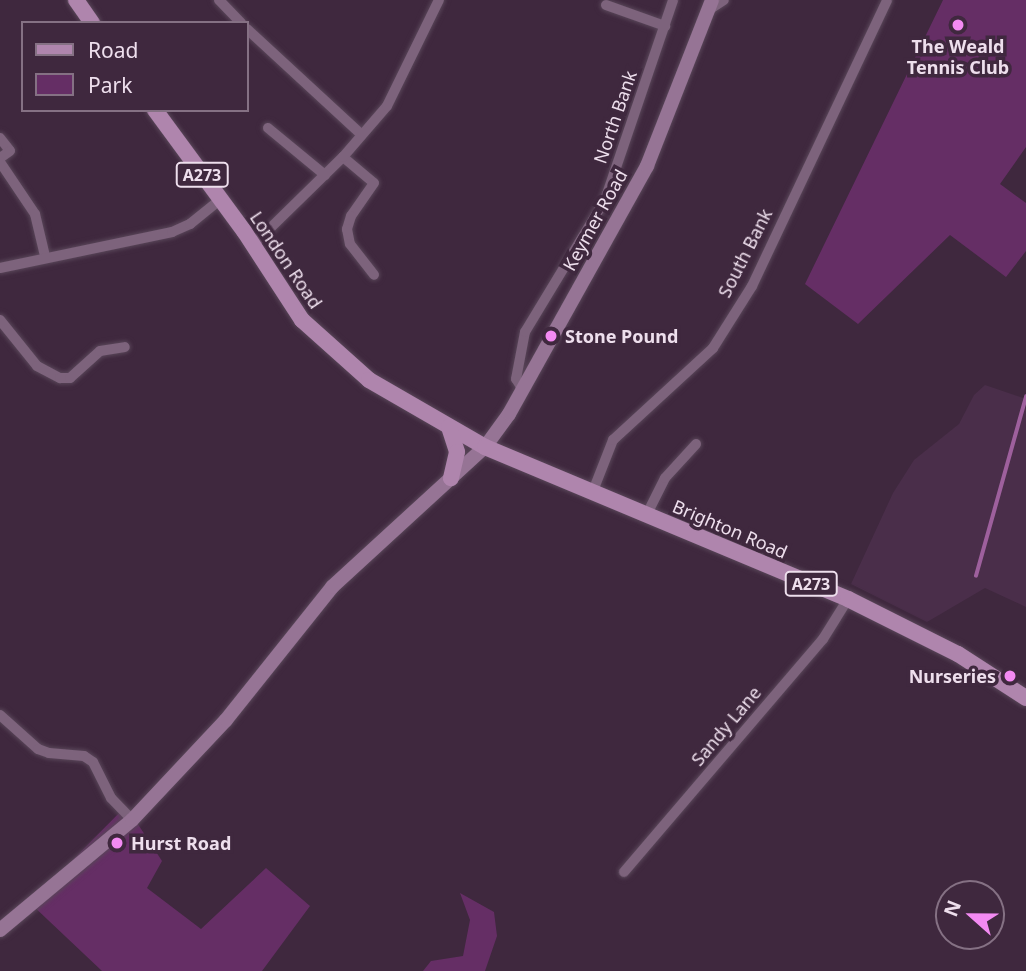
<!DOCTYPE html>
<html>
<head>
<meta charset="utf-8">
<style>
  body { margin:0 }
  #map { position:relative; width:1026px; height:971px; overflow:hidden; background:#3f283e; font-family:"Noto Sans",sans-serif }
  div>[style] { position:absolute }
  [style*='--x'] { left:calc(var(--x)*1px); top:calc(var(--y)*1px); width:calc(var(--w)*1px); rotate:calc(var(--a)*1deg) }
  .built>* { inset:0; background:#4a2e4a }
  .green>* { inset:0; background:#652e65 }
  .stream>* { height:3.5px; margin:-1.75px; padding:0 1.75px; transform-origin:1.75px; border-radius:1.75px; background:#9e609d }
  .roads { filter:drop-shadow(0 0 2px #594659) drop-shadow(0 0 2px #594659) }
  .minor>* { height:10px; margin:-5px; padding:0 5px; transform-origin:5px; border-radius:5px; background:#7d637c }
  .secondary>* { height:14px; margin:-7px; padding:0 7px; transform-origin:7px; border-radius:7px; background:#967495 }
  .primary>* { height:16px; margin:-8px; padding:0 8px; transform-origin:8px; border-radius:8px; background:#af85ad }
  .dots>* { width:19px; height:19px; translate:-50% -50%; box-sizing:border-box; border:4px solid #3f283e; border-radius:50% }
  span { translate:-50% -50%; white-space:nowrap; text-align:center; line-height:1.15; -webkit-text-stroke:7px #3f283e; paint-order:stroke }
  .shield-label span { padding:2px 5px; background:#3f283e; border:2px solid; border-radius:5px; -webkit-text-stroke-width:0 }
  .shield-label { font-size:16px; color:#eedfed; font-weight:700 }
  .poi-label { font-size:18px; color:#eedfed; font-weight:700 }
  .left { translate:0 -50%; text-align:left }
  .right { translate:-100% -50%; text-align:right }
  .street-label { font-size:18px; color:#eedfed }
  .legend { position:absolute; left:21px; top:21px; width:228px; height:91px; box-sizing:border-box; background:#3f283e; border:2px solid #857184; margin:0; padding:9px 12px; list-style:none; font-size:21px; color:#eedfed }
  .legend li { display:flex; align-items:center; gap:14px; height:35px }
  .legend b { width:35px; border:2px solid #857184 }
  .north { position:absolute; left:935px; top:880px; width:70px; height:70px; box-sizing:border-box; background:#3f283e; border:2px solid #857184; border-radius:50%; rotate:291deg; font-size:19px; font-weight:700; line-height:28px; text-align:center; color:#eedfed }
  .north::after { content:''; display:block; margin:auto; width:24px; height:32px; background:#f38af2; clip-path:polygon(50% 0,100% 100%,50% 72%,0 100%) }
</style>
</head>
<body>
<div id="map">
  <div class="built">
    <div style="clip-path:polygon(985px 385px,1026px 399px,1026px 607px,985px 588px,927px 622px,851px 584px,893px 493px,914px 460px,959px 424px,974px 395px)"></div>
  </div>
  <div class="green">
    <div style="clip-path:polygon(943px 0,1026px 0,1026px 147px,1000px 184px,1026px 203px,1026px 251px,1006px 277px,950px 235px,858px 324px,805px 284px)"></div>
    <div style="clip-path:polygon(126px 806px,162px 861px,147px 888px,201px 929px,266px 868px,310px 906px,262px 971px,102px 971px,30px 903px)"></div>
    <div style="clip-path:polygon(460px 893px,494px 912px,497px 936px,485px 971px,423px 971px,431px 961px,463px 956px,470px 920px)"></div>
  </div>
  <div class="stream">
    <div style="--x:976;--y:576;--w:186;--a:-74.4"></div>
  </div>
  <div class="roads">
    <div class="minor">
      <div style="--x:219;--y:0;--w:32;--a:46"></div>
      <div style="--x:606;--y:5;--w:63;--a:19.6"></div>
      <div style="--x:707;--y:11;--w:20;--a:-33"></div>
      <div style="--x:247;--y:29;--w:156;--a:42.7"></div>
      <div style="--x:268;--y:128;--w:74;--a:39.5"></div>
      <div style="--x:0;--y:138;--w:16;--a:52"></div>
      <div style="--x:10;--y:151;--w:12;--a:145"></div>
      <div style="--x:343;--y:157;--w:40;--a:40"></div>
      <div style="--x:374;--y:183;--w:40;--a:124.9"></div>
      <div style="--x:351;--y:216;--w:14;--a:107"></div>
      <div style="--x:347;--y:229;--w:15;--a:79"></div>
      <div style="--x:350;--y:244;--w:39;--a:52"></div>
      <div style="--x:0;--y:162;--w:63;--a:56.1"></div>
      <div style="--x:35;--y:214;--w:43;--a:76.6"></div>
      <div style="--x:253;--y:245;--w:126;--a:-44.4"></div>
      <div style="--x:343;--y:157;--w:67;--a:-49.2"></div>
      <div style="--x:387;--y:106;--w:118;--a:-63.9"></div>
      <div style="--x:0;--y:268;--w:176;--a:-11.8"></div>
      <div style="--x:172;--y:232;--w:20;--a:-24"></div>
      <div style="--x:190;--y:224;--w:38;--a:-39"></div>
      <div style="--x:0;--y:320;--w:59;--a:51.2"></div>
      <div style="--x:37;--y:366;--w:26;--a:28"></div>
      <div style="--x:60;--y:378;--w:10;--a:0"></div>
      <div style="--x:70;--y:378;--w:40;--a:-42"></div>
      <div style="--x:100;--y:351;--w:25;--a:-9"></div>
      <div style="--x:523;--y:390;--w:13;--a:-122"></div>
      <div style="--x:516;--y:379;--w:48;--a:-79.2"></div>
      <div style="--x:525;--y:332;--w:154;--a:-58.8"></div>
      <div style="--x:605;--y:200;--w:211;--a:-71.2"></div>
      <div style="--x:593;--y:491;--w:55;--a:-68.6"></div>
      <div style="--x:613;--y:440;--w:136;--a:-42.6"></div>
      <div style="--x:713;--y:348;--w:73;--a:-57.8"></div>
      <div style="--x:752;--y:286;--w:316;--a:-64.7"></div>
      <div style="--x:647;--y:514;--w:40;--a:-63.4"></div>
      <div style="--x:665;--y:478;--w:46;--a:-47.6"></div>
      <div style="--x:0;--y:715;--w:51;--a:41.8"></div>
      <div style="--x:38;--y:749;--w:12;--a:20"></div>
      <div style="--x:49;--y:753;--w:35;--a:5"></div>
      <div style="--x:84;--y:756;--w:11;--a:34"></div>
      <div style="--x:93;--y:762;--w:40;--a:63.4"></div>
      <div style="--x:111;--y:798;--w:30;--a:46"></div>
      <div style="--x:624;--y:872;--w:306;--a:-49.5"></div>
      <div style="--x:823;--y:639;--w:47;--a:-58"></div>
    </div>
    <div class="secondary">
      <div style="--x:0;--y:930;--w:172;--a:-39.8"></div>
      <div style="--x:132;--y:820;--w:137;--a:-46.8"></div>
      <div style="--x:226;--y:720;--w:170;--a:-51.4"></div>
      <div style="--x:332;--y:587;--w:207;--a:-42.5"></div>
      <div style="--x:485;--y:447;--w:41;--a:-54"></div>
      <div style="--x:509;--y:414;--w:284;--a:-60.9"></div>
      <div style="--x:647;--y:166;--w:178;--a:-68.6"></div>
    </div>
    <div class="primary">
      <div style="--x:76;--y:0;--w:28;--a:55"></div>
      <div style="--x:155;--y:110;--w:150;--a:53.7"></div>
      <div style="--x:244;--y:231;--w:106;--a:56.9"></div>
      <div style="--x:302;--y:320;--w:90;--a:41.8"></div>
      <div style="--x:369;--y:380;--w:134;--a:30"></div>
      <div style="--x:485;--y:447;--w:394;--a:22.7"></div>
      <div style="--x:848;--y:599;--w:123;--a:26.6"></div>
      <div style="--x:958;--y:654;--w:81;--a:32.9"></div>
      <div style="--x:449;--y:427;--w:26;--a:72"></div>
      <div style="--x:457;--y:452;--w:27;--a:103"></div>
    </div>
  </div>
  <div class="dots">
    <div style="left:958px;top:25px;background:#f38af2"></div>
    <div style="left:551px;top:336px;background:#f38af2"></div>
    <div style="left:1010px;top:676px;background:#f38af2"></div>
    <div style="left:117px;top:843px;background:#f38af2"></div>
  </div>
  <div class="shield-label">
    <span style="left:202px;top:175px">A273</span>
    <span style="left:811px;top:584px">A273</span>
  </div>
  <div class="poi-label">
    <span style="left:958px;top:57px">The Weald<br>Tennis Club</span>
    <span class="left" style="left:565px;top:336px">Stone Pound</span>
    <span class="right" style="left:996px;top:676px">Nurseries</span>
    <span class="left" style="left:131px;top:843px">Hurst Road</span>
  </div>
  <div class="street-label">
    <span style="left:615px;top:117px;rotate:-71deg">North Bank</span>
    <span style="left:595px;top:220px;rotate:-61deg">Keymer Road</span>
    <span style="left:745px;top:253px;rotate:-63deg">South Bank</span>
    <span style="left:286px;top:260px;rotate:56deg">London Road</span>
    <span style="left:730px;top:529px;rotate:23deg">Brighton Road</span>
    <span style="left:726px;top:726px;rotate:-50deg">Sandy Lane</span>
  </div>
  <ul class="legend">
  <li><b style="height:9px;background:#af85ad"></b>Road</li>
  <li><b style="height:19px;background:#652e65"></b>Park</li>
  </ul>
  <div class="north">N</div>
</div>
</body>
</html>
